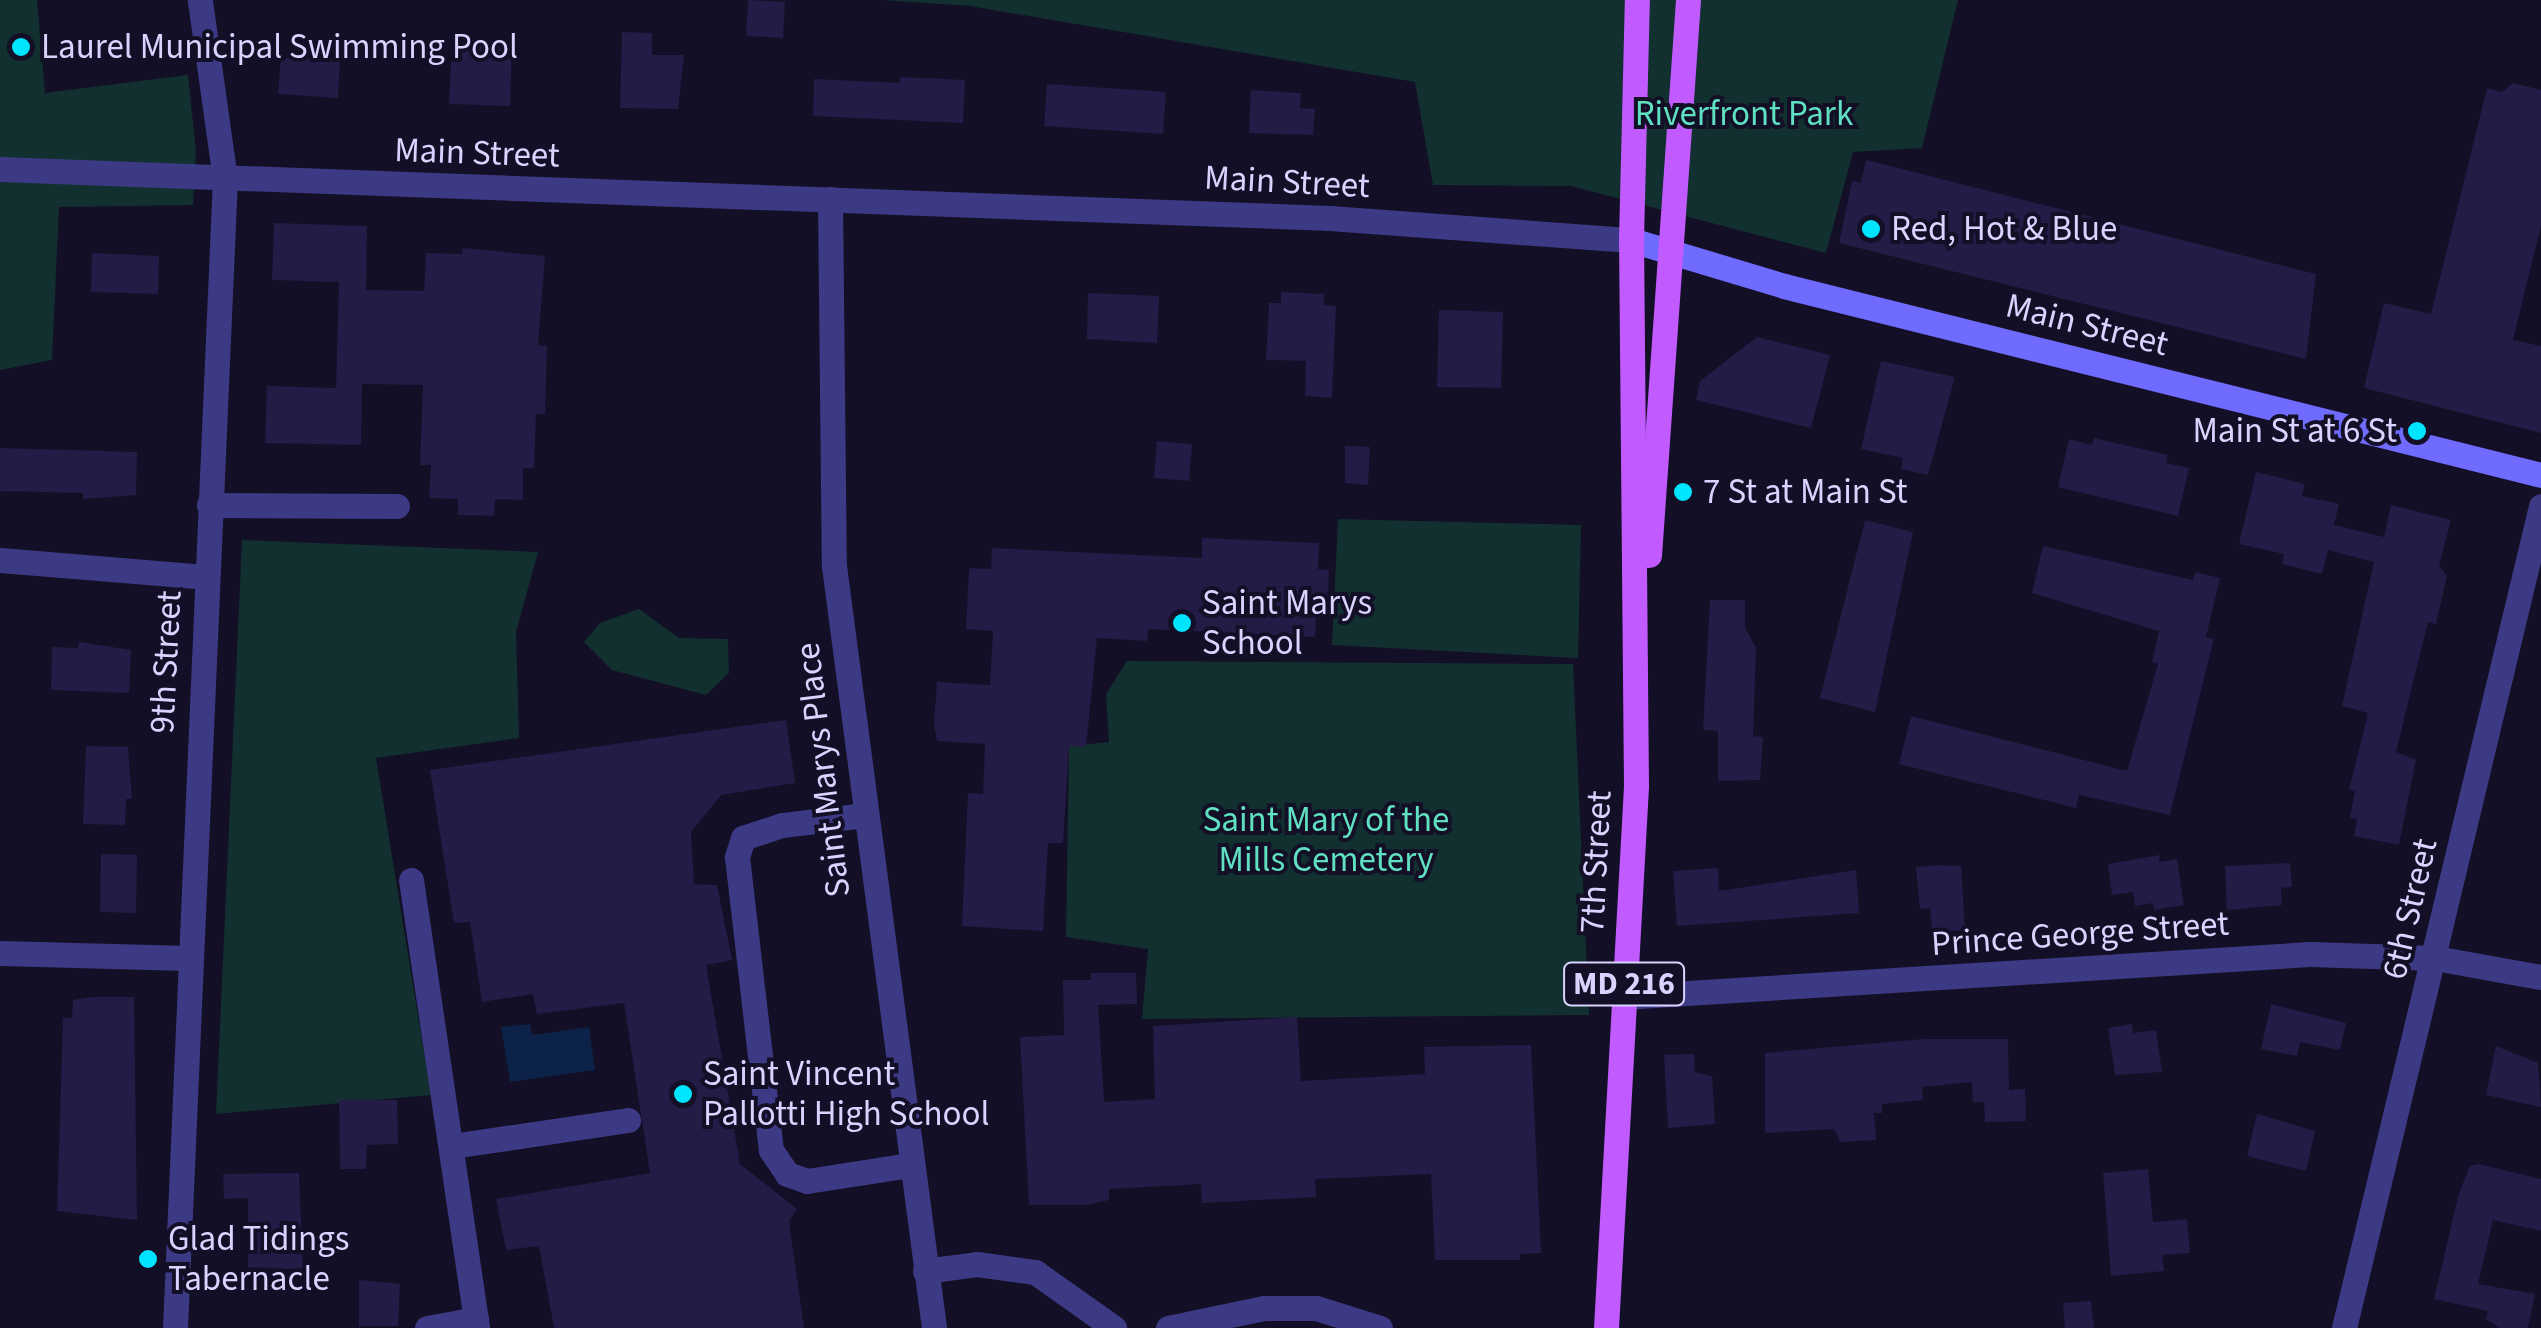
<!DOCTYPE html>
<html>
<head>
<meta charset="utf-8">
<style>
  body { margin:0 }
  #map { position:relative; width:2541px; height:1328px; overflow:hidden; background:#130f26; font-family:"Source Sans 3",sans-serif }
  div>[style] { position:absolute }
  [style*='--x'] { left:calc(var(--x)*1px); top:calc(var(--y)*1px); width:calc(var(--w)*1px); rotate:calc(var(--a)*1deg) }
  .green>* { inset:0; background:#12302f }
  .water>* { inset:0; background:#0c2248 }
  .building>* { inset:0; background:#241b47 }
  .street>* { height:25px; margin:-12.5px; padding:0 12.5px; transform-origin:12.5px; border-radius:12.5px; background:#3d3a85 }
  .secondary>* { height:25px; margin:-12.5px; padding:0 12.5px; transform-origin:12.5px; border-radius:12.5px; background:#6f6bff }
  .primary>* { height:25px; margin:-12.5px; padding:0 12.5px; transform-origin:12.5px; border-radius:12.5px; background:#c25bff }
  .dots>* { width:28px; height:28px; translate:-50% -50%; box-sizing:border-box; border:5px solid #130f26; border-radius:50% }
  span { translate:-50% -50%; white-space:nowrap; text-align:center; line-height:1.15; -webkit-text-stroke:8px #130f26; paint-order:stroke }
  .shield-label span { padding:2px 8px; background:#130f26; border:2px solid; border-radius:8px; -webkit-text-stroke-width:0 }
  .shield-label { font-size:32px; color:#d9d4ff; font-weight:700 }
  .poi-label { font-size:35px; color:#d9d4ff }
  .left { translate:0 -50%; text-align:left }
  .right { translate:-100% -50%; text-align:right }
  .park-label { font-size:35px; color:#5fe0c0 }
  .street-label { font-size:35px; color:#d9d4ff }
</style>
</head>
<body>
<div id="map">
  <div class="green">
    <div style="clip-path:polygon(0 0,37px 0,45px 93px,188px 75px,196px 152px,193px 205px,59px 207px,52px 360px,0 370px)"></div>
    <div style="clip-path:polygon(882px 0,1958px 0,1922px 148px,1853px 152px,1826px 253px,1571px 186px,1433px 185px,1415px 82px,970px 6px)"></div>
    <div style="clip-path:polygon(1338px 519px,1581px 525px,1578px 658px,1332px 645px)"></div>
    <div style="clip-path:polygon(242px 540px,538px 552px,516px 632px,519px 738px,376px 758px,431px 1095px,216px 1114px)"></div>
    <div style="clip-path:polygon(639px 609px,679px 638px,728px 639px,729px 673px,706px 695px,612px 670px,584px 642px,600px 623px)"></div>
    <div style="clip-path:polygon(1127px 661px,1573px 664px,1589px 1015px,1142px 1019px,1148px 949px,1066px 937px,1069px 746px,1109px 742px,1106px 694px)"></div>
  </div>
  <div class="water">
    <div style="clip-path:polygon(530px 1024px,532px 1035px,589px 1027px,595px 1070px,510px 1082px,501px 1027px)"></div>
  </div>
  <div class="building">
    <div style="clip-path:polygon(748px 0,785px 2px,783px 38px,746px 36px)"></div>
    <div style="clip-path:polygon(622px 32px,652px 33px,652px 55px,684px 55px,678px 109px,620px 108px)"></div>
    <div style="clip-path:polygon(452px 44px,512px 47px,510px 106px,449px 104px)"></div>
    <div style="clip-path:polygon(281px 58px,340px 58px,338px 98px,278px 94px)"></div>
    <div style="clip-path:polygon(900px 77px,965px 80px,963px 123px,813px 116px,814px 79px,900px 83px)"></div>
    <div style="clip-path:polygon(2513px 83px,2541px 90px,2541px 226px,2513px 340px,2541px 346px,2541px 433px,2364px 388px,2384px 303px,2431px 314px,2487px 88px,2502px 92px)"></div>
    <div style="clip-path:polygon(1047px 84px,1166px 92px,1163px 134px,1044px 126px)"></div>
    <div style="clip-path:polygon(1251px 90px,1301px 93px,1300px 108px,1315px 109px,1313px 135px,1249px 133px)"></div>
    <div style="clip-path:polygon(1866px 160px,2316px 274px,2306px 359px,1839px 243px,1852px 181px,1861px 183px)"></div>
    <div style="clip-path:polygon(274px 223px,367px 226px,366px 290px,424px 291px,426px 253px,462px 254px,463px 248px,545px 256px,538px 345px,547px 346px,545px 414px,536px 414px,534px 468px,523px 468px,523px 500px,495px 499px,494px 516px,458px 515px,458px 499px,429px 498px,431px 465px,420px 465px,423px 385px,362px 384px,361px 445px,265px 443px,267px 386px,336px 388px,339px 282px,272px 280px)"></div>
    <div style="clip-path:polygon(92px 253px,159px 256px,158px 294px,91px 292px)"></div>
    <div style="clip-path:polygon(1281px 292px,1324px 294px,1324px 305px,1336px 306px,1332px 398px,1305px 396px,1306px 361px,1266px 360px,1269px 303px,1281px 303px)"></div>
    <div style="clip-path:polygon(1088px 293px,1159px 296px,1157px 343px,1087px 339px)"></div>
    <div style="clip-path:polygon(1439px 310px,1503px 312px,1501px 388px,1437px 387px)"></div>
    <div style="clip-path:polygon(1757px 337px,1830px 355px,1811px 428px,1696px 400px,1700px 381px)"></div>
    <div style="clip-path:polygon(1881px 361px,1955px 377px,1928px 475px,1901px 469px,1903px 458px,1861px 449px)"></div>
    <div style="clip-path:polygon(2094px 438px,2168px 455px,2166px 463px,2189px 468px,2178px 516px,2058px 487px,2069px 439px,2092px 445px)"></div>
    <div style="clip-path:polygon(1157px 441px,1192px 444px,1189px 481px,1154px 478px)"></div>
    <div style="clip-path:polygon(1345px 446px,1370px 447px,1368px 485px,1345px 483px)"></div>
    <div style="clip-path:polygon(0 448px,137px 452px,136px 495px,83px 499px,83px 493px,0 491px)"></div>
    <div style="clip-path:polygon(2256px 472px,2305px 484px,2302px 496px,2339px 504px,2334px 525px,2384px 537px,2391px 505px,2451px 520px,2439px 566px,2447px 576px,2436px 624px,2428px 622px,2396px 752px,2416px 760px,2399px 845px,2354px 836px,2357px 819px,2350px 818px,2355px 791px,2349px 790px,2368px 713px,2342px 706px,2374px 562px,2328px 550px,2322px 574px,2282px 564px,2284px 554px,2239px 544px)"></div>
    <div style="clip-path:polygon(1865px 520px,1913px 532px,1875px 712px,1820px 698px)"></div>
    <div style="clip-path:polygon(1202px 538px,1319px 543px,1318px 569px,1329px 570px,1328px 599px,1317px 598px,1315px 637px,1148px 629px,1147px 641px,1097px 638px,1086px 747px,1069px 746px,1063px 843px,1048px 843px,1043px 931px,962px 926px,968px 793px,983px 794px,985px 744px,937px 741px,934px 724px,937px 682px,990px 685px,993px 631px,966px 629px,969px 568px,991px 569px,992px 548px,1202px 558px)"></div>
    <div style="clip-path:polygon(2043px 546px,2193px 580px,2195px 572px,2220px 578px,2206px 637px,2214px 639px,2170px 815px,2079px 795px,2076px 808px,1899px 764px,1911px 716px,2127px 771px,2158px 664px,2152px 662px,2159px 631px,2032px 593px)"></div>
    <div style="clip-path:polygon(1710px 600px,1745px 600px,1745px 627px,1756px 648px,1753px 736px,1763px 737px,1760px 780px,1718px 781px,1718px 731px,1703px 730px)"></div>
    <div style="clip-path:polygon(79px 642px,131px 650px,129px 693px,51px 690px,52px 647px,78px 648px)"></div>
    <div style="clip-path:polygon(786px 720px,795px 783px,721px 795px,691px 832px,694px 884px,717px 885px,732px 960px,706px 965px,740px 1164px,797px 1209px,789px 1221px,804px 1328px,554px 1328px,539px 1246px,506px 1250px,496px 1199px,650px 1173px,624px 1003px,537px 1014px,533px 994px,482px 1002px,470px 922px,454px 923px,430px 770px)"></div>
    <div style="clip-path:polygon(86px 746px,128px 747px,132px 799px,126px 799px,125px 825px,83px 824px)"></div>
    <div style="clip-path:polygon(101px 854px,137px 855px,136px 913px,100px 912px)"></div>
    <div style="clip-path:polygon(2160px 855px,2159px 862px,2177px 859px,2184px 905px,2154px 910px,2153px 903px,2135px 906px,2133px 892px,2112px 895px,2108px 864px)"></div>
    <div style="clip-path:polygon(2290px 863px,2292px 887px,2281px 888px,2282px 905px,2227px 910px,2225px 866px)"></div>
    <div style="clip-path:polygon(1940px 865px,1961px 866px,1965px 930px,1932px 933px,1930px 908px,1920px 909px,1916px 867px)"></div>
    <div style="clip-path:polygon(1718px 868px,1719px 891px,1856px 870px,1859px 913px,1677px 926px,1673px 871px)"></div>
    <div style="clip-path:polygon(1091px 973px,1136px 973px,1137px 1004px,1098px 1005px,1104px 1102px,1155px 1099px,1153px 1026px,1297px 1017px,1301px 1081px,1425px 1074px,1424px 1047px,1531px 1045px,1541px 1253px,1520px 1254px,1520px 1260px,1435px 1260px,1431px 1174px,1315px 1179px,1316px 1197px,1202px 1203px,1201px 1184px,1109px 1189px,1109px 1200px,1087px 1205px,1029px 1205px,1020px 1037px,1064px 1035px,1063px 980px,1091px 980px)"></div>
    <div style="clip-path:polygon(94px 997px,134px 997px,137px 1220px,57px 1211px,63px 1018px,72px 1018px,73px 1000px)"></div>
    <div style="clip-path:polygon(2271px 1004px,2346px 1023px,2340px 1050px,2300px 1042px,2297px 1056px,2261px 1049px)"></div>
    <div style="clip-path:polygon(2132px 1024px,2133px 1033px,2156px 1030px,2162px 1072px,2115px 1075px,2108px 1028px)"></div>
    <div style="clip-path:polygon(1923px 1039px,2008px 1039px,2009px 1090px,2025px 1089px,2026px 1121px,1985px 1122px,1984px 1102px,1973px 1102px,1972px 1082px,1922px 1087px,1923px 1100px,1882px 1104px,1882px 1113px,1874px 1113px,1876px 1140px,1840px 1142px,1834px 1129px,1765px 1133px,1765px 1053px)"></div>
    <div style="clip-path:polygon(2496px 1046px,2538px 1063px,2541px 1107px,2486px 1095px)"></div>
    <div style="clip-path:polygon(1694px 1054px,1695px 1072px,1712px 1076px,1715px 1124px,1668px 1128px,1664px 1055px)"></div>
    <div style="clip-path:polygon(339px 1100px,397px 1100px,398px 1144px,367px 1145px,366px 1169px,340px 1169px)"></div>
    <div style="clip-path:polygon(2257px 1114px,2315px 1131px,2306px 1171px,2247px 1156px)"></div>
    <div style="clip-path:polygon(2479px 1164px,2541px 1179px,2541px 1231px,2493px 1220px,2478px 1284px,2535px 1294px,2528px 1328px,2500px 1328px,2486px 1319px,2488px 1311px,2434px 1299px,2459px 1193px,2470px 1166px)"></div>
    <div style="clip-path:polygon(2148px 1169px,2153px 1222px,2187px 1219px,2190px 1253px,2162px 1255px,2164px 1271px,2111px 1276px,2103px 1173px)"></div>
    <div style="clip-path:polygon(299px 1173px,303px 1270px,248px 1267px,248px 1198px,224px 1199px,223px 1174px)"></div>
    <div style="clip-path:polygon(359px 1280px,400px 1284px,398px 1326px,359px 1326px)"></div>
    <div style="clip-path:polygon(2091px 1301px,2094px 1328px,2065px 1328px,2063px 1303px)"></div>
  </div>
  <div class="street">
    <div style="--x:0;--y:169;--w:1331;--a:2.11"></div>
    <div style="--x:1330;--y:218;--w:302;--a:4.2"></div>
    <div style="--x:830;--y:199;--w:367;--a:89.4"></div>
    <div style="--x:834;--y:566;--w:769;--a:82.52"></div>
    <div style="--x:209;--y:505;--w:188;--a:0.3"></div>
    <div style="--x:0;--y:560;--w:206;--a:4.7"></div>
    <div style="--x:865;--y:815;--w:84;--a:173.1"></div>
    <div style="--x:782;--y:825;--w:41;--a:161.6"></div>
    <div style="--x:743;--y:838;--w:20;--a:108"></div>
    <div style="--x:737;--y:857;--w:295;--a:83.4"></div>
    <div style="--x:771;--y:1150;--w:29;--a:56"></div>
    <div style="--x:787;--y:1174;--w:21;--a:19"></div>
    <div style="--x:807;--y:1181;--w:103;--a:-8.9"></div>
    <div style="--x:411;--y:880;--w:453;--a:81.6"></div>
    <div style="--x:0;--y:953;--w:188;--a:1.5"></div>
    <div style="--x:1623;--y:997;--w:688;--a:-3.58"></div>
    <div style="--x:2310;--y:954;--w:125;--a:1.8"></div>
    <div style="--x:2435;--y:958;--w:108;--a:10.2"></div>
    <div style="--x:452;--y:1146;--w:178;--a:-8.4"></div>
    <div style="--x:925;--y:1271;--w:52;--a:-7.7"></div>
    <div style="--x:977;--y:1264;--w:59;--a:7.9"></div>
    <div style="--x:1035;--y:1272;--w:97;--a:35.3"></div>
    <div style="--x:175;--y:1328;--w:1150;--a:-87.51"></div>
    <div style="--x:225;--y:179;--w:181;--a:-98"></div>
    <div style="--x:427;--y:1328;--w:50;--a:-10.4"></div>
    <div style="--x:1168;--y:1328;--w:98;--a:-11.8"></div>
    <div style="--x:1264;--y:1308;--w:52;--a:0"></div>
    <div style="--x:1316;--y:1308;--w:67;--a:17.4"></div>
    <div style="--x:2344;--y:1328;--w:845;--a:-76.52"></div>
  </div>
  <div class="secondary">
    <div style="--x:1631;--y:240;--w:160;--a:16.7"></div>
    <div style="--x:1784;--y:286;--w:780;--a:14.02"></div>
  </div>
  <div class="primary">
    <div style="--x:1649;--y:555;--w:556;--a:-85.98"></div>
    <div style="--x:1606;--y:1328;--w:543;--a:-86.83"></div>
    <div style="--x:1636;--y:786;--w:546;--a:-90.52"></div>
    <div style="--x:1631;--y:240;--w:240;--a:-88.6"></div>
  </div>
  <div class="dots">
    <div style="left:21px;top:47px;background:#00e5ff"></div>
    <div style="left:1871px;top:229px;background:#00e5ff"></div>
    <div style="left:2417px;top:431px;background:#00e5ff"></div>
    <div style="left:1683px;top:492px;background:#00e5ff"></div>
    <div style="left:1182px;top:623px;background:#00e5ff"></div>
    <div style="left:683px;top:1094px;background:#00e5ff"></div>
    <div style="left:148px;top:1259px;background:#00e5ff"></div>
  </div>
  <div class="shield-label">
    <span style="left:1624px;top:984px">MD 216</span>
  </div>
  <div class="poi-label">
    <span class="left" style="left:41px;top:47px">Laurel Municipal Swimming Pool</span>
    <span class="left" style="left:1891px;top:229px">Red, Hot &amp; Blue</span>
    <span class="right" style="left:2397px;top:431px">Main St at 6 St</span>
    <span class="left" style="left:1703px;top:492px">7 St at Main St</span>
    <span class="left" style="left:1202px;top:623px">Saint Marys<br>School</span>
    <span class="left" style="left:703px;top:1094px">Saint Vincent<br>Pallotti High School</span>
    <span class="left" style="left:168px;top:1259px">Glad Tidings<br>Tabernacle</span>
  </div>
  <div class="park-label">
    <span style="left:1744px;top:114px">Riverfront Park</span>
    <span style="left:1326px;top:840px">Saint Mary of the<br>Mills Cemetery</span>
  </div>
  <div class="street-label">
    <span style="left:477px;top:153px;rotate:2deg">Main Street</span>
    <span style="left:1287px;top:182px;rotate:3deg">Main Street</span>
    <span style="left:2087px;top:325px;rotate:14deg">Main Street</span>
    <span style="left:166px;top:662px;rotate:-87deg">9th Street</span>
    <span style="left:823px;top:770px;rotate:-97deg">Saint Marys Place</span>
    <span style="left:1596px;top:862px;rotate:-87deg">7th Street</span>
    <span style="left:2410px;top:909px;rotate:-77deg">6th Street</span>
    <span style="left:2080px;top:934px;rotate:-4deg">Prince George Street</span>
  </div>
</div>
</body>
</html>
